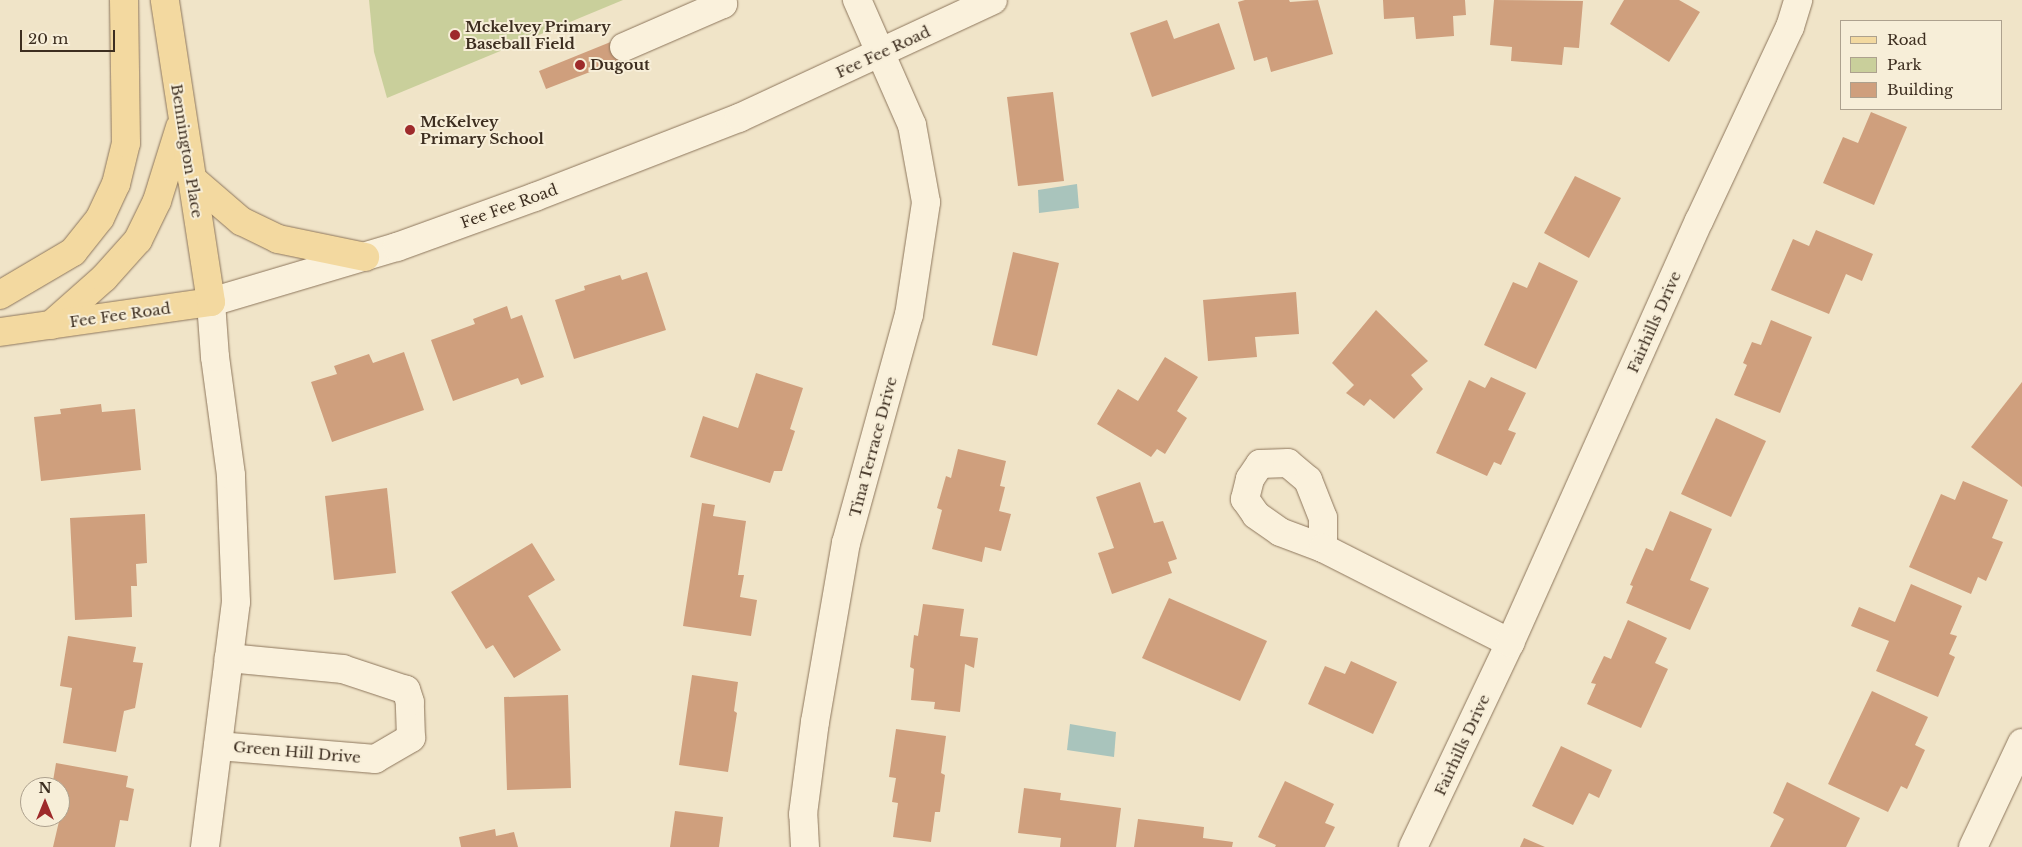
<!DOCTYPE html>
<html>
<head>
<meta charset="utf-8">
<style>
  body { margin:0 }
  #map { position:relative; width:2022px; height:847px; overflow:hidden; background:#f0e4c8; font-family:"Libre Baskerville",serif }
  div>[style] { position:absolute }
  [style*='--x'] { left:calc(var(--x)*1px); top:calc(var(--y)*1px); width:calc(var(--w)*1px); rotate:calc(var(--a)*1deg) }
  .green>* { inset:0; background:#c9cf9b }
  .water>* { inset:0; background:#a9c4bc }
  .building>* { inset:0; background:#cf9f7d }
  .roads { filter:drop-shadow(0 0 1px #8d765c) drop-shadow(0 0 1px #8d765c) }
  .minor>* { height:28px; margin:-14px; padding:0 14px; transform-origin:14px; border-radius:14px; background:#faf1dc }
  .major>* { height:28px; margin:-14px; padding:0 14px; transform-origin:14px; border-radius:14px; background:#f3d9a0 }
  .dots>* { width:14px; height:14px; translate:-50% -50%; box-sizing:border-box; border:2px solid #f7eed8; border-radius:50% }
  span { translate:-50% -50%; white-space:nowrap; text-align:center; line-height:1.15; -webkit-text-stroke:4px #f7eed8; paint-order:stroke }
  .poi-label { font-size:15px; color:#3d2e20; font-weight:700 }
  .left { translate:0 -50%; text-align:left }
  .street-label { font-size:15px; color:#3d2e20 }
  .legend { position:absolute; left:1840px; top:20px; width:162px; height:90px; box-sizing:border-box; background:#f7eed8; border:1px solid #ada18e; margin:0; padding:6px 9px; list-style:none; font-size:15px; color:#3d2e20 }
  .legend li { display:flex; align-items:center; gap:10px; height:25px }
  .legend b { width:25px; border:1px solid #ada18e }
  .north { position:absolute; left:20px; top:777px; width:50px; height:50px; box-sizing:border-box; background:#f7eed8; border:1px solid #ada18e; border-radius:50%; rotate:0deg; font-size:14px; font-weight:700; line-height:20px; text-align:center; color:#3d2e20 }
  .north::after { content:''; display:block; margin:auto; width:18px; height:22px; background:#9e2a2b; clip-path:polygon(50% 0,100% 100%,50% 72%,0 100%) }
  .scale { position:absolute; left:20px; top:30px; width:95px; height:22px; box-sizing:border-box; border:2px solid #3d2e20; border-top:0; padding-left:6px; font-size:15px; line-height:18px; white-space:nowrap; color:#3d2e20; -webkit-text-stroke:4px #f7eed8; paint-order:stroke }
</style>
</head>
<body>
<div id="map">
  <div class="green">
    <div style="clip-path:polygon(369px 0,623px 0,387px 98px,374px 52px)"></div>
  </div>
  <div class="water">
    <div style="clip-path:polygon(1077px 184px,1079px 208px,1039px 213px,1038px 190px)"></div>
    <div style="clip-path:polygon(1070px 724px,1116px 732px,1114px 757px,1067px 750px)"></div>
  </div>
  <div class="building">
    <div style="clip-path:polygon(1245px 0,1289px 0,1290px 2px,1318px 0,1333px 54px,1271px 72px,1267px 57px,1254px 61px,1238px 2px)"></div>
    <div style="clip-path:polygon(1383px 0,1465px 0,1466px 15px,1453px 16px,1454px 36px,1416px 39px,1414px 17px,1384px 19px)"></div>
    <div style="clip-path:polygon(1494px 0,1583px 1px,1579px 48px,1564px 47px,1562px 65px,1511px 61px,1512px 47px,1490px 45px)"></div>
    <div style="clip-path:polygon(1624px 0,1679px 0,1700px 12px,1669px 62px,1610px 24px)"></div>
    <div style="clip-path:polygon(1167px 20px,1174px 39px,1219px 23px,1235px 69px,1152px 97px,1130px 33px)"></div>
    <div style="clip-path:polygon(613px 41px,621px 60px,546px 89px,539px 71px)"></div>
    <div style="clip-path:polygon(1053px 92px,1064px 181px,1018px 186px,1007px 97px)"></div>
    <div style="clip-path:polygon(1871px 112px,1907px 127px,1874px 205px,1823px 183px,1843px 137px,1858px 143px)"></div>
    <div style="clip-path:polygon(1575px 176px,1621px 198px,1589px 258px,1544px 233px)"></div>
    <div style="clip-path:polygon(1816px 230px,1873px 254px,1862px 281px,1846px 274px,1829px 314px,1771px 290px,1793px 239px,1809px 246px)"></div>
    <div style="clip-path:polygon(1013px 252px,1059px 263px,1037px 356px,992px 345px)"></div>
    <div style="clip-path:polygon(1539px 262px,1578px 281px,1536px 369px,1484px 345px,1513px 282px,1527px 288px)"></div>
    <div style="clip-path:polygon(647px 272px,666px 330px,574px 359px,555px 300px,585px 290px,584px 286px,620px 275px,622px 280px)"></div>
    <div style="clip-path:polygon(1296px 292px,1299px 334px,1255px 337px,1257px 357px,1208px 361px,1203px 300px)"></div>
    <div style="clip-path:polygon(507px 306px,511px 319px,522px 315px,544px 377px,521px 385px,518px 378px,453px 401px,431px 340px,475px 324px,473px 319px)"></div>
    <div style="clip-path:polygon(1376px 310px,1428px 361px,1411px 375px,1423px 389px,1394px 419px,1370px 399px,1364px 406px,1346px 393px,1354px 385px,1332px 363px)"></div>
    <div style="clip-path:polygon(1771px 320px,1812px 337px,1780px 413px,1734px 395px,1747px 365px,1743px 363px,1752px 342px,1761px 345px)"></div>
    <div style="clip-path:polygon(404px 352px,424px 410px,332px 442px,311px 382px,337px 374px,334px 366px,369px 354px,373px 363px)"></div>
    <div style="clip-path:polygon(1165px 357px,1198px 377px,1177px 411px,1187px 418px,1165px 454px,1157px 449px,1151px 457px,1097px 424px,1118px 389px,1138px 401px)"></div>
    <div style="clip-path:polygon(756px 373px,803px 388px,790px 429px,795px 431px,782px 471px,774px 471px,770px 483px,690px 457px,703px 416px,738px 428px)"></div>
    <div style="clip-path:polygon(1491px 377px,1526px 393px,1508px 430px,1516px 433px,1501px 465px,1494px 462px,1487px 476px,1436px 453px,1469px 380px,1485px 388px)"></div>
    <div style="clip-path:polygon(2022px 382px,2022px 487px,1971px 447px)"></div>
    <div style="clip-path:polygon(101px 404px,102px 412px,135px 409px,141px 470px,41px 481px,34px 417px,61px 414px,60px 409px)"></div>
    <div style="clip-path:polygon(1716px 418px,1766px 441px,1731px 517px,1681px 494px)"></div>
    <div style="clip-path:polygon(958px 449px,1006px 461px,1000px 486px,1005px 487px,999px 511px,1011px 514px,1001px 551px,985px 547px,982px 562px,932px 549px,942px 510px,937px 508px,946px 476px,951px 478px)"></div>
    <div style="clip-path:polygon(1963px 481px,2008px 500px,1992px 538px,2003px 542px,1986px 581px,1978px 577px,1971px 594px,1909px 567px,1941px 494px,1955px 500px)"></div>
    <div style="clip-path:polygon(1140px 482px,1154px 523px,1163px 521px,1177px 559px,1168px 562px,1172px 573px,1112px 594px,1098px 553px,1114px 548px,1096px 497px)"></div>
    <div style="clip-path:polygon(387px 488px,396px 573px,334px 580px,325px 496px)"></div>
    <div style="clip-path:polygon(702px 503px,715px 505px,713px 516px,746px 521px,738px 575px,744px 575px,740px 597px,757px 600px,751px 636px,683px 626px)"></div>
    <div style="clip-path:polygon(1670px 511px,1712px 529px,1690px 580px,1709px 588px,1690px 630px,1626px 603px,1633px 586px,1630px 585px,1646px 548px,1653px 551px)"></div>
    <div style="clip-path:polygon(145px 514px,147px 563px,136px 564px,137px 586px,131px 586px,132px 617px,75px 620px,70px 518px)"></div>
    <div style="clip-path:polygon(532px 543px,555px 580px,528px 596px,561px 650px,514px 678px,493px 645px,486px 649px,451px 592px)"></div>
    <div style="clip-path:polygon(1911px 584px,1962px 606px,1950px 634px,1957px 636px,1949px 654px,1955px 657px,1938px 697px,1876px 671px,1889px 641px,1851px 626px,1859px 607px,1895px 622px)"></div>
    <div style="clip-path:polygon(1169px 598px,1267px 641px,1240px 701px,1142px 658px)"></div>
    <div style="clip-path:polygon(923px 604px,964px 609px,960px 636px,978px 638px,974px 668px,965px 664px,960px 712px,934px 709px,935px 702px,911px 700px,914px 669px,910px 667px,914px 635px,918px 636px)"></div>
    <div style="clip-path:polygon(1628px 620px,1667px 638px,1655px 663px,1668px 669px,1641px 728px,1587px 704px,1596px 684px,1591px 683px,1604px 656px,1611px 659px)"></div>
    <div style="clip-path:polygon(68px 636px,136px 647px,133px 662px,143px 663px,135px 708px,124px 711px,116px 752px,63px 743px,72px 688px,60px 686px)"></div>
    <div style="clip-path:polygon(1351px 661px,1397px 682px,1373px 734px,1308px 704px,1325px 666px,1345px 674px)"></div>
    <div style="clip-path:polygon(692px 675px,738px 682px,734px 711px,737px 713px,728px 772px,679px 765px)"></div>
    <div style="clip-path:polygon(1872px 691px,1928px 717px,1915px 745px,1925px 750px,1907px 789px,1901px 786px,1888px 812px,1828px 784px)"></div>
    <div style="clip-path:polygon(568px 695px,571px 788px,507px 790px,504px 697px)"></div>
    <div style="clip-path:polygon(896px 729px,946px 736px,941px 773px,945px 775px,940px 812px,935px 812px,931px 842px,893px 837px,898px 803px,892px 802px,896px 778px,889px 777px)"></div>
    <div style="clip-path:polygon(1561px 746px,1612px 770px,1599px 798px,1589px 793px,1573px 825px,1532px 806px)"></div>
    <div style="clip-path:polygon(56px 763px,128px 776px,126px 787px,134px 789px,128px 821px,120px 820px,115px 847px,53px 847px,60px 817px,60px 787px,52px 787px)"></div>
    <div style="clip-path:polygon(1285px 781px,1334px 804px,1325px 823px,1335px 827px,1325px 847px,1275px 847px,1276px 845px,1258px 837px)"></div>
    <div style="clip-path:polygon(1787px 782px,1860px 818px,1846px 847px,1770px 847px,1784px 819px,1773px 813px)"></div>
    <div style="clip-path:polygon(1024px 788px,1061px 793px,1060px 800px,1121px 808px,1116px 847px,1060px 847px,1061px 838px,1018px 833px)"></div>
    <div style="clip-path:polygon(675px 811px,723px 817px,719px 847px,670px 847px)"></div>
    <div style="clip-path:polygon(1138px 819px,1204px 827px,1203px 838px,1233px 842px,1232px 847px,1134px 847px)"></div>
    <div style="clip-path:polygon(495px 829px,496px 836px,514px 832px,518px 847px,461px 847px,459px 837px)"></div>
    <div style="clip-path:polygon(1524px 838px,1545px 847px,1520px 847px)"></div>
  </div>
  <div class="roads">
    <div class="minor">
      <div style="--x:624;--y:47;--w:108;--a:-23.5"></div>
      <div style="--x:723;--y:4;--w:4;--a:-117"></div>
      <div style="--x:1323;--y:548;--w:30;--a:-90"></div>
      <div style="--x:1323;--y:518;--w:41;--a:-111.5"></div>
      <div style="--x:1308;--y:480;--w:26;--a:-140"></div>
      <div style="--x:1288;--y:463;--w:28;--a:178"></div>
      <div style="--x:1260;--y:464;--w:18;--a:124"></div>
      <div style="--x:1250;--y:479;--w:21;--a:104"></div>
      <div style="--x:1245;--y:499;--w:19;--a:55"></div>
      <div style="--x:1256;--y:515;--w:29;--a:35"></div>
      <div style="--x:1280;--y:532;--w:46;--a:20.4"></div>
      <div style="--x:1323;--y:548;--w:210;--a:26.9"></div>
      <div style="--x:218;--y:746;--w:158;--a:4.7"></div>
      <div style="--x:375;--y:759;--w:42;--a:-30.3"></div>
      <div style="--x:411;--y:738;--w:36;--a:-92"></div>
      <div style="--x:410;--y:702;--w:13;--a:-108"></div>
      <div style="--x:406;--y:690;--w:66;--a:-161.6"></div>
      <div style="--x:343;--y:669;--w:115;--a:-174.5"></div>
      <div style="--x:205;--y:847;--w:247;--a:-82.8"></div>
      <div style="--x:236;--y:602;--w:127;--a:-92.3"></div>
      <div style="--x:231;--y:475;--w:119;--a:-97.7"></div>
      <div style="--x:215;--y:357;--w:55;--a:-94.2"></div>
      <div style="--x:211;--y:302;--w:194;--a:-16.5"></div>
      <div style="--x:397;--y:247;--w:147;--a:-19.9"></div>
      <div style="--x:535;--y:197;--w:219;--a:-21.2"></div>
      <div style="--x:739;--y:118;--w:280;--a:-24.9"></div>
      <div style="--x:805;--y:847;--w:33;--a:-93"></div>
      <div style="--x:803;--y:814;--w:93;--a:-82.6"></div>
      <div style="--x:815;--y:722;--w:182;--a:-80.2"></div>
      <div style="--x:846;--y:543;--w:237;--a:-74.6"></div>
      <div style="--x:909;--y:315;--w:114;--a:-81.4"></div>
      <div style="--x:926;--y:202;--w:78;--a:-100.3"></div>
      <div style="--x:912;--y:125;--w:137;--a:-113.7"></div>
      <div style="--x:1413;--y:847;--w:226;--a:-64.6"></div>
      <div style="--x:1510;--y:643;--w:462;--a:-65.9"></div>
      <div style="--x:1699;--y:221;--w:214;--a:-64.9"></div>
      <div style="--x:1790;--y:27;--w:28;--a:-73"></div>
      <div style="--x:1973;--y:847;--w:115;--a:-64.8"></div>
    </div>
    <div class="major">
      <div style="--x:192;--y:179;--w:65;--a:40.6"></div>
      <div style="--x:241;--y:221;--w:41;--a:25.9"></div>
      <div style="--x:278;--y:239;--w:89;--a:11.7"></div>
      <div style="--x:0;--y:295;--w:85;--a:-30.5"></div>
      <div style="--x:73;--y:252;--w:43;--a:-51.5"></div>
      <div style="--x:100;--y:218;--w:38;--a:-65"></div>
      <div style="--x:116;--y:184;--w:42;--a:-76.3"></div>
      <div style="--x:126;--y:143;--w:143;--a:-90.8"></div>
      <div style="--x:51;--y:325;--w:71;--a:-41.6"></div>
      <div style="--x:104;--y:278;--w:51;--a:-48.2"></div>
      <div style="--x:138;--y:240;--w:43;--a:-64"></div>
      <div style="--x:157;--y:201;--w:77;--a:-72.7"></div>
      <div style="--x:0;--y:332;--w:213;--a:-8.1"></div>
      <div style="--x:211;--y:302;--w:305;--a:-98.7"></div>
    </div>
  </div>
  <div class="dots">
    <div style="left:455px;top:35px;background:#9e2a2b"></div>
    <div style="left:580px;top:65px;background:#9e2a2b"></div>
    <div style="left:410px;top:130px;background:#9e2a2b"></div>
  </div>
  <div class="poi-label">
    <span class="left" style="left:465px;top:35px">Mckelvey Primary<br>Baseball Field</span>
    <span class="left" style="left:590px;top:65px">Dugout</span>
    <span class="left" style="left:420px;top:130px">McKelvey<br>Primary School</span>
  </div>
  <div class="street-label">
    <span style="left:883px;top:52px;rotate:-25deg">Fee Fee Road</span>
    <span style="left:187px;top:151px;rotate:81deg">Bennington Place</span>
    <span style="left:509px;top:206px;rotate:-20deg">Fee Fee Road</span>
    <span style="left:120px;top:315px;rotate:-8deg">Fee Fee Road</span>
    <span style="left:1654px;top:322px;rotate:-66deg">Fairhills Drive</span>
    <span style="left:873px;top:447px;rotate:-75deg">Tina Terrace Drive</span>
    <span style="left:1462px;top:745px;rotate:-65deg">Fairhills Drive</span>
    <span style="left:297px;top:752px;rotate:5deg">Green Hill Drive</span>
  </div>
  <ul class="legend">
  <li><b style="height:6px;background:#f3d9a0"></b>Road</li>
  <li><b style="height:14px;background:#c9cf9b"></b>Park</li>
  <li><b style="height:14px;background:#cf9f7d"></b>Building</li>
  </ul>
  <div class="north">N</div>
  <div class="scale">20 m</div>
</div>
</body>
</html>
